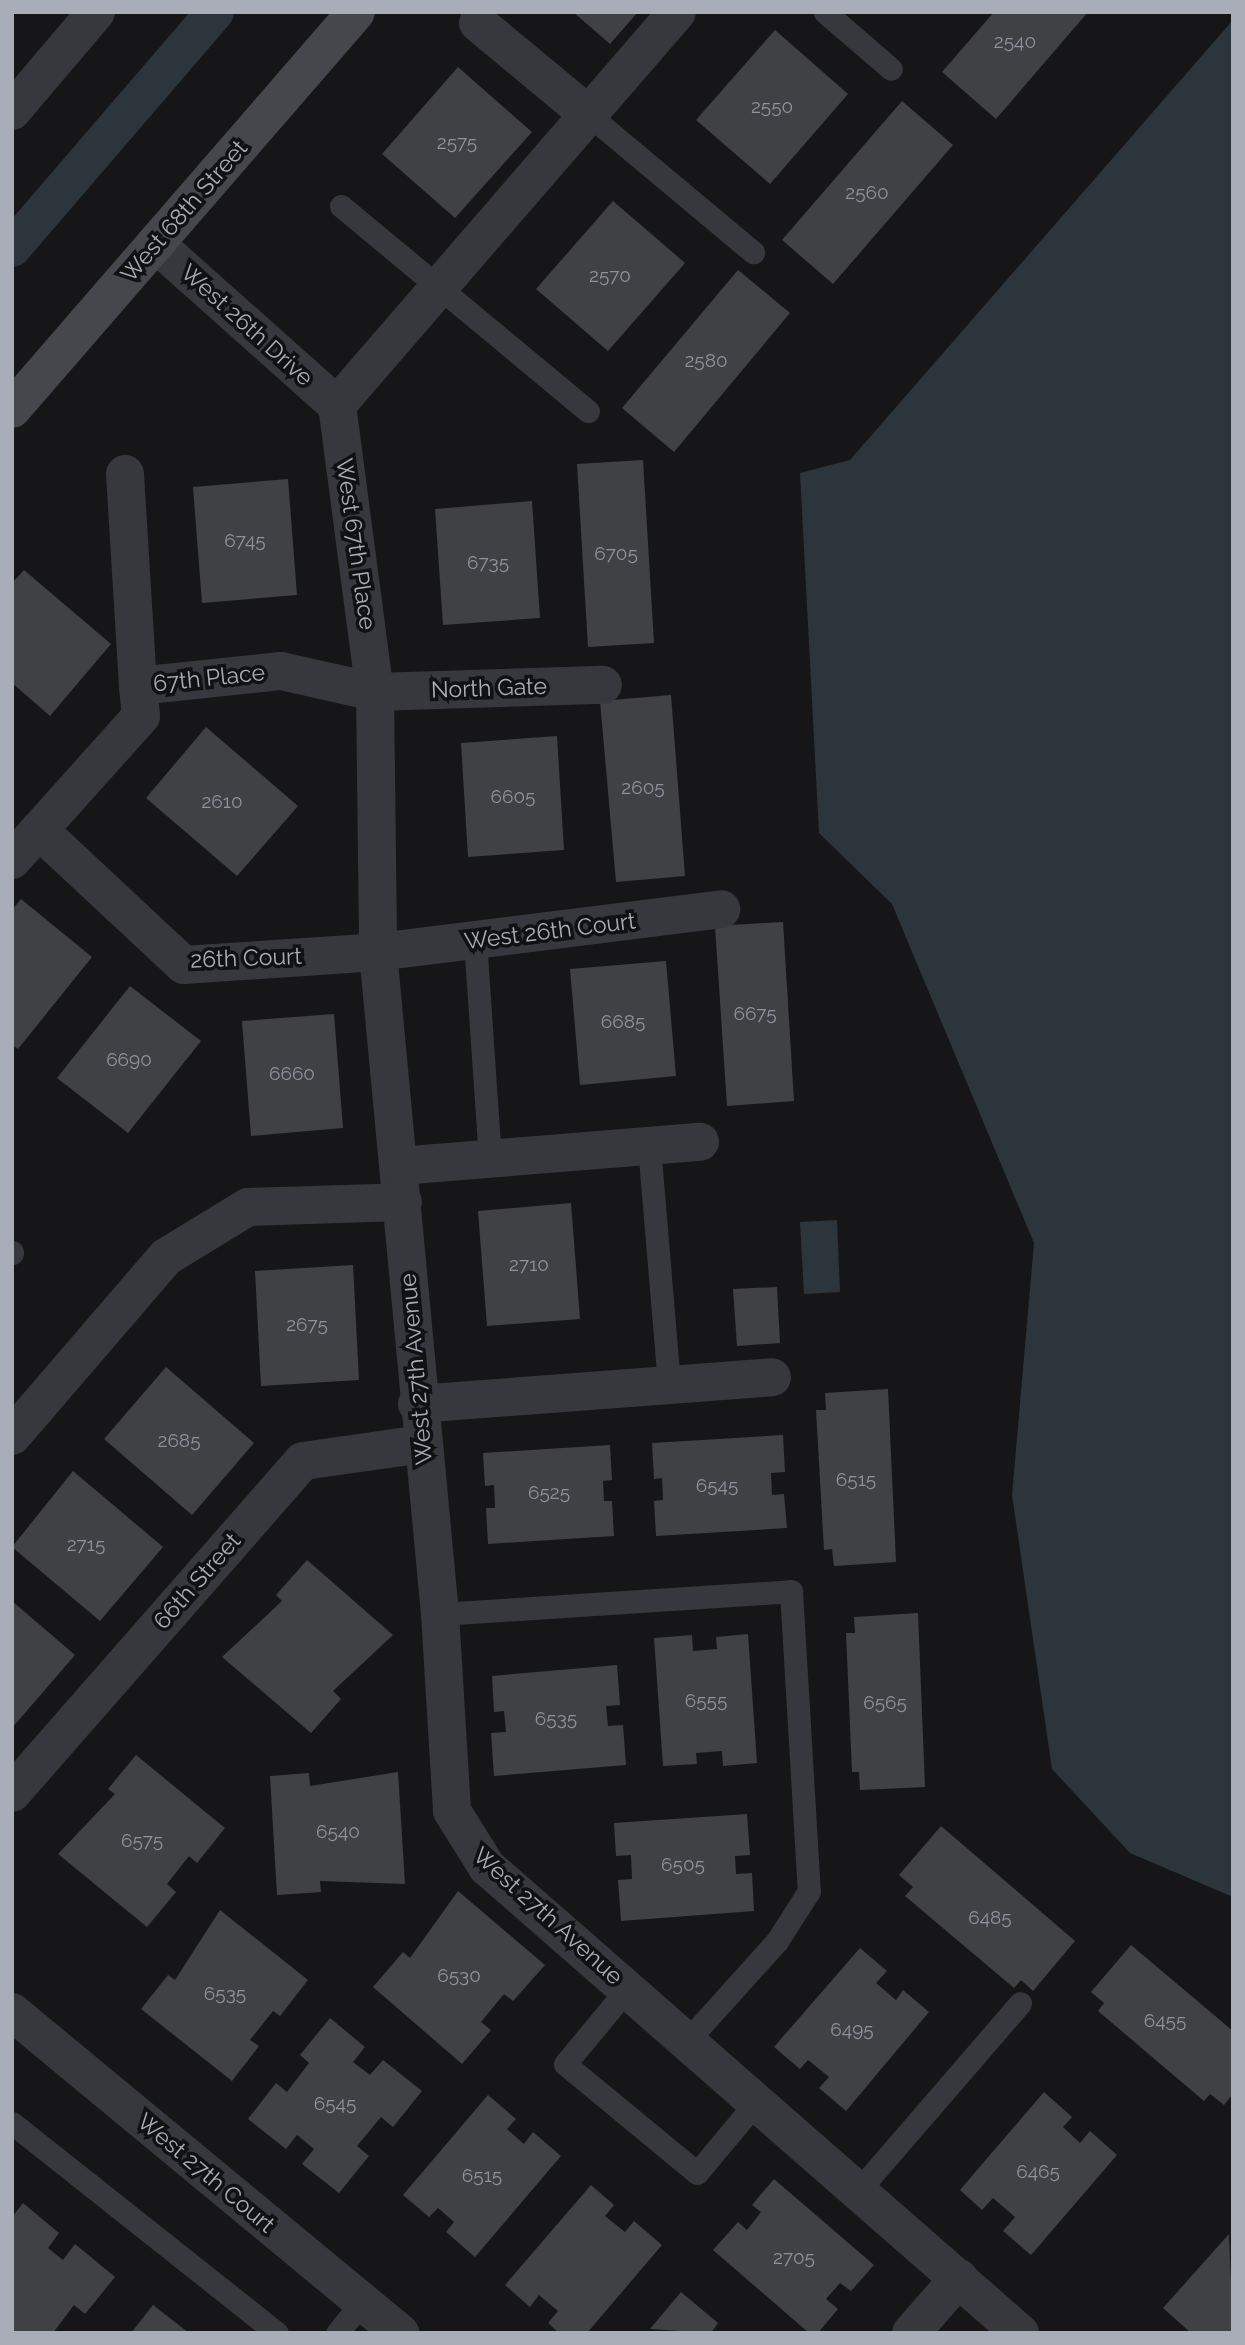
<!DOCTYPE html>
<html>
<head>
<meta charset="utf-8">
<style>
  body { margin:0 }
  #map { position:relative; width:1245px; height:2345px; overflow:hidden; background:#161618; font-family:Raleway,sans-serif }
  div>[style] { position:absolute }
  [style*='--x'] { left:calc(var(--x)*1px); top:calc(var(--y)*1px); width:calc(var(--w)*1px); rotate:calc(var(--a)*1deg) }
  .water>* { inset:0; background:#2c353c }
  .canal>* { height:38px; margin:-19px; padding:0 19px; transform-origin:19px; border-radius:19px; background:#2c353c }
  .building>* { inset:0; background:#404145 }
  .service>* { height:23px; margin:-11.5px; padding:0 11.5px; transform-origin:11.5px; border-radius:11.5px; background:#37383d }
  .minor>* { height:38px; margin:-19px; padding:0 19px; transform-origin:19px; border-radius:19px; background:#37383d }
  .secondary>* { height:38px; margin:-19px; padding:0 19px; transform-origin:19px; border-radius:19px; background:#45474d }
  span { translate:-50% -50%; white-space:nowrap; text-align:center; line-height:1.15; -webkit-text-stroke:7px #111113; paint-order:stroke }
  .number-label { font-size:19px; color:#8e929b }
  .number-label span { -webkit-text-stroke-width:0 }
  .street-label { font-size:23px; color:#a8adb8 }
  .frame { position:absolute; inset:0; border:14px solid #a8adb8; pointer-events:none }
</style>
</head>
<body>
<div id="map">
  <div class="water">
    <div style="clip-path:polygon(1233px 20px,1233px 1897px,1130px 1853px,1052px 1769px,1012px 1495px,1034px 1243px,892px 904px,819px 833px,800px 473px,850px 460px)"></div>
    <div style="clip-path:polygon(837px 1220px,840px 1292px,804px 1294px,800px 1222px)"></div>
  </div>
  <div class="canal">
    <div style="--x:12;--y:248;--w:311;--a:-49.3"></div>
  </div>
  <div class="building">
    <div style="clip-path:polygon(573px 12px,638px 12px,610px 44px)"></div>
    <div style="clip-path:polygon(994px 12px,1088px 12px,996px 119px,942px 72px)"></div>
    <div style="clip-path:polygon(775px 30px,848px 94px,770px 184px,696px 120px)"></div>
    <div style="clip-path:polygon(458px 67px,532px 132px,455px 218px,382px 154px)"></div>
    <div style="clip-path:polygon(902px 101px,953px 145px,833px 284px,782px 240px)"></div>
    <div style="clip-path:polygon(613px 201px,685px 263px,608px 351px,536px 289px)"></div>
    <div style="clip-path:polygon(738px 270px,790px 313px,674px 452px,622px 408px)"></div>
    <div style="clip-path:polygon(643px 460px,654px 643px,588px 647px,577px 464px)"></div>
    <div style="clip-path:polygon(288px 479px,297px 595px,202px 603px,193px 487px)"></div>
    <div style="clip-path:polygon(532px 501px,540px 618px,443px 625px,435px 509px)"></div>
    <div style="clip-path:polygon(24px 570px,111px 644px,50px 716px,12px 683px,12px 583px)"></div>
    <div style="clip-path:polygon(671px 695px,685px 876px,616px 882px,600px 701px)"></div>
    <div style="clip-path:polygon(206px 727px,298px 806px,237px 876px,146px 798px)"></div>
    <div style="clip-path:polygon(557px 736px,564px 850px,468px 857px,461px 743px)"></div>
    <div style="clip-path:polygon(21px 899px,92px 957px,18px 1049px,12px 1045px,12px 910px)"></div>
    <div style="clip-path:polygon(783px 922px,794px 1101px,727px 1106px,715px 926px)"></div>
    <div style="clip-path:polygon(666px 961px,676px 1076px,580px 1085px,570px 969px)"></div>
    <div style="clip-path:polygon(130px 986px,201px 1041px,128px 1133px,57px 1078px)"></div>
    <div style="clip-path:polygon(334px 1014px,343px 1128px,251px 1136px,242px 1021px)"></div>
    <div style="clip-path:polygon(571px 1203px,580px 1319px,487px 1326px,478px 1211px)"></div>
    <div style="clip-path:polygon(353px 1265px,359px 1380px,261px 1386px,255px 1271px)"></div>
    <div style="clip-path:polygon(777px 1287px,780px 1343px,737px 1346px,733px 1289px)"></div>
    <div style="clip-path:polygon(166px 1367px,254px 1443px,192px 1515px,104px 1439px)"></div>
    <div style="clip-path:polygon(888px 1389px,896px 1562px,834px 1566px,832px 1549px,824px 1550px,816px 1410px,826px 1410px,825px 1393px)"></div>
    <div style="clip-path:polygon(783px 1435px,785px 1472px,771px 1473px,772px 1495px,784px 1494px,787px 1528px,656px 1536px,654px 1501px,663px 1500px,662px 1478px,654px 1479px,652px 1443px)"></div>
    <div style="clip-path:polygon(610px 1445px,612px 1480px,603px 1481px,604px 1501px,612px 1501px,614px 1536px,488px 1544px,486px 1508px,495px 1508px,494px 1485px,485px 1486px,483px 1453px)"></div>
    <div style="clip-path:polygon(73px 1471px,163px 1547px,100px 1621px,12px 1547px)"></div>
    <div style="clip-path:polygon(307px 1560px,393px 1635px,333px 1691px,341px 1699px,311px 1733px,222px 1657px,282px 1601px,276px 1595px)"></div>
    <div style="clip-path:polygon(12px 1601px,75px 1655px,12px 1728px)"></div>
    <div style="clip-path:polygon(918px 1613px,925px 1787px,860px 1790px,859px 1772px,852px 1772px,846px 1633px,855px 1633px,854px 1617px)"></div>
    <div style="clip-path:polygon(748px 1634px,757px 1763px,723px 1766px,722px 1751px,696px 1753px,697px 1764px,663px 1766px,654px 1638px,692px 1635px,693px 1651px,717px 1649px,716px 1637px)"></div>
    <div style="clip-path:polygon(617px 1665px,620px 1705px,606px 1706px,608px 1726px,623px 1725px,626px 1765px,494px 1776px,491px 1733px,506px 1732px,504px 1711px,494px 1712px,492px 1676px)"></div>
    <div style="clip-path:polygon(136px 1755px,225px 1828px,197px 1863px,189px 1856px,167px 1884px,176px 1892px,147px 1927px,58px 1854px,115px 1794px,108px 1789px)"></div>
    <div style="clip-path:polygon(398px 1772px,405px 1884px,320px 1881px,321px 1892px,277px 1895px,270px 1776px,309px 1773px,310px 1786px)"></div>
    <div style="clip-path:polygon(747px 1814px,750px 1855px,735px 1856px,736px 1874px,752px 1873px,754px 1911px,621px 1921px,618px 1880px,632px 1879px,631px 1855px,616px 1856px,614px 1823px)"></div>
    <div style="clip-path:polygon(941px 1826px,1075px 1941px,1033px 1991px,1021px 1980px,1014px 1988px,905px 1896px,913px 1887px,899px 1875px)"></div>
    <div style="clip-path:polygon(458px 1891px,545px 1965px,513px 2001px,504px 1994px,481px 2022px,491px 2030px,462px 2064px,373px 1987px,403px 1952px,410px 1958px)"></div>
    <div style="clip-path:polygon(220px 1910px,308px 1980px,280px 2016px,273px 2011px,250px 2040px,259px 2046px,232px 2081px,141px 2009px,168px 1975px,175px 1980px)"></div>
    <div style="clip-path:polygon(1131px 1945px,1233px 2031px,1233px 2094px,1224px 2105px,1210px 2094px,1204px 2101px,1098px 2011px,1104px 2003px,1091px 1992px)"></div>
    <div style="clip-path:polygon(860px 1948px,887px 1971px,876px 1983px,896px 2000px,903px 1990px,929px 2012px,846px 2111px,819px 2088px,829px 2077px,808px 2060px,800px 2069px,774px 2047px)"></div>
    <div style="clip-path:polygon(330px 2018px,365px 2047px,353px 2062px,370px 2075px,383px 2060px,422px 2091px,393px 2127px,381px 2117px,357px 2146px,369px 2156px,339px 2193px,302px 2164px,314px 2149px,297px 2135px,286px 2149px,248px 2119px,276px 2083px,287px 2092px,309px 2063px,300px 2055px)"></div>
    <div style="clip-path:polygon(1044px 2092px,1072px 2117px,1063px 2127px,1080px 2143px,1090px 2131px,1117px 2155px,1031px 2255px,1003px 2231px,1015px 2217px,993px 2198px,982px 2210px,960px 2190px)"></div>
    <div style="clip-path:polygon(488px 2095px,516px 2119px,507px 2129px,524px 2144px,533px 2132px,561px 2156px,475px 2257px,446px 2232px,454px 2222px,438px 2208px,429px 2217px,403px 2195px)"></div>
    <div style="clip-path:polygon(774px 2179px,874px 2265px,851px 2291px,840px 2283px,826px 2299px,838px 2309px,818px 2333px,809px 2333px,713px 2250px,738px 2222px,747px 2230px,761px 2212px,752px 2205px)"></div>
    <div style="clip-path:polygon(591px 2185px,614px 2205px,605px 2216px,625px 2232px,634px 2221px,662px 2245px,587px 2333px,559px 2333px,548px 2323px,558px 2311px,539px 2295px,530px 2307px,505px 2285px)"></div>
    <div style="clip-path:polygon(23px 2203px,59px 2233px,48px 2248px,63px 2260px,75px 2244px,115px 2277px,85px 2314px,74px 2305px,53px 2333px,12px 2333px,12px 2217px)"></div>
    <div style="clip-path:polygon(1229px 2234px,1233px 2333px,1191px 2333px,1163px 2308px)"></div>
    <div style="clip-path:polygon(681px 2292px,718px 2323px,711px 2333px,650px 2329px)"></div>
    <div style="clip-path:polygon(153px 2305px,189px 2333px,131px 2333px)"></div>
  </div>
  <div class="service">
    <div style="--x:825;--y:12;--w:87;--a:40.8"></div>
    <div style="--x:589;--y:115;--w:214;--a:39.9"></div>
    <div style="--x:341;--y:206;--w:321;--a:39.7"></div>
    <div style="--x:475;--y:940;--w:219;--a:86.1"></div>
    <div style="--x:649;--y:1146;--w:240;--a:85.2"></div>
    <div style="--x:12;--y:1252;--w:1;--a:90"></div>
    <div style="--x:440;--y:1614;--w:352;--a:-3.7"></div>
    <div style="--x:791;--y:1591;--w:301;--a:86.6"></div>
    <div style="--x:809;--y:1891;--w:59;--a:122.6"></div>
    <div style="--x:777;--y:1941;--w:135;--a:132"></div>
    <div style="--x:627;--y:1989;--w:97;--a:129.6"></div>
    <div style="--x:565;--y:2064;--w:171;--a:39.5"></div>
    <div style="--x:697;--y:2173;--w:94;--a:-50.2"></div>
    <div style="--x:12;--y:2123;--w:338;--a:38.4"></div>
    <div style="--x:858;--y:2191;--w:248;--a:-49.2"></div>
    <div style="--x:337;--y:2333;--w:38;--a:-51"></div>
  </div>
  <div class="minor">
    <div style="--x:677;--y:12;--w:520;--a:130.86"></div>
    <div style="--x:337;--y:405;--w:290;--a:82.5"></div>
    <div style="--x:375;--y:692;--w:260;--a:89.3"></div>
    <div style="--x:378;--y:952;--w:665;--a:84.65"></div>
    <div style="--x:440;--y:1614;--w:197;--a:86.5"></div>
    <div style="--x:452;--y:1811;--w:66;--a:58"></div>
    <div style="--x:487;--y:1867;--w:708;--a:41.16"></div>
    <div style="--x:478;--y:23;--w:144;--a:39.7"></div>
    <div style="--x:12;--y:111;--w:130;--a:-49.7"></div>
    <div style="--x:156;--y:244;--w:242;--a:41.7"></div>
    <div style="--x:125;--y:474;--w:212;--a:86.5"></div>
    <div style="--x:39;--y:830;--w:198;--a:43"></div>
    <div style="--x:184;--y:965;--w:194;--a:-3.8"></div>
    <div style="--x:378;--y:952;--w:346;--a:-7.1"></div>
    <div style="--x:12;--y:860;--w:193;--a:-48.1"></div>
    <div style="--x:141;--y:716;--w:30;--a:-96"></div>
    <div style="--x:138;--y:686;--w:144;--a:-6"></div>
    <div style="--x:281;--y:671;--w:96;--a:12.6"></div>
    <div style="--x:375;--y:692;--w:228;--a:-1.8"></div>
    <div style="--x:399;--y:1166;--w:302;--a:-4.6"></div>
    <div style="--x:417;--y:1404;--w:356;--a:-4.3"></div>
    <div style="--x:12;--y:1436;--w:236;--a:-49.3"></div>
    <div style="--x:166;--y:1257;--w:96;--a:-31.4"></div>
    <div style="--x:248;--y:1207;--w:155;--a:-1.8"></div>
    <div style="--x:12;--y:1793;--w:441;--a:-48.8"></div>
    <div style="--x:303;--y:1461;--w:120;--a:-8.1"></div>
    <div style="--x:12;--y:2012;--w:504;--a:39.6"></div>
    <div style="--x:911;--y:2333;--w:73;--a:-48.9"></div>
  </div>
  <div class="secondary">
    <div style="--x:12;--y:409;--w:525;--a:-49.09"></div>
  </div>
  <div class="number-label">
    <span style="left:1015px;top:42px">2540</span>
    <span style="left:772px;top:107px">2550</span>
    <span style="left:457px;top:143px">2575</span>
    <span style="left:867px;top:193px">2560</span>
    <span style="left:610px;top:276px">2570</span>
    <span style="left:706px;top:361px">2580</span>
    <span style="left:245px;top:541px">6745</span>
    <span style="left:616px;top:554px">6705</span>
    <span style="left:488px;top:563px">6735</span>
    <span style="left:643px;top:788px">2605</span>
    <span style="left:513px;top:797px">6605</span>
    <span style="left:222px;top:802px">2610</span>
    <span style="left:755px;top:1014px">6675</span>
    <span style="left:623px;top:1022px">6685</span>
    <span style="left:129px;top:1060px">6690</span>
    <span style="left:292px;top:1074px">6660</span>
    <span style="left:529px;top:1265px">2710</span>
    <span style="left:307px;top:1325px">2675</span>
    <span style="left:179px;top:1441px">2685</span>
    <span style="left:856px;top:1480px">6515</span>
    <span style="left:717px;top:1486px">6545</span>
    <span style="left:549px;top:1493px">6525</span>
    <span style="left:86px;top:1545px">2715</span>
    <span style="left:706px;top:1701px">6555</span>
    <span style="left:885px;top:1703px">6565</span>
    <span style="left:556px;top:1719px">6535</span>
    <span style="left:338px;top:1832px">6540</span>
    <span style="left:142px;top:1841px">6575</span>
    <span style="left:683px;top:1865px">6505</span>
    <span style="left:990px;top:1918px">6485</span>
    <span style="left:459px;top:1976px">6530</span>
    <span style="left:225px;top:1994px">6535</span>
    <span style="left:1165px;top:2021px">6455</span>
    <span style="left:852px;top:2030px">6495</span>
    <span style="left:335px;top:2104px">6545</span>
    <span style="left:1038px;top:2172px">6465</span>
    <span style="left:482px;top:2176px">6515</span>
    <span style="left:794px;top:2258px">2705</span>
  </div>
  <div class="street-label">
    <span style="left:184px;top:211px;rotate:-49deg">West 68th Street</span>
    <span style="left:247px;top:325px;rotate:42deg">West 26th Drive</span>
    <span style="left:356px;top:544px;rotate:82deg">West 67th Place</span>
    <span style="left:209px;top:678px;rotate:-6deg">67th Place</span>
    <span style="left:489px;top:688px;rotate:-2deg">North Gate</span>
    <span style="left:550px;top:931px;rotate:-7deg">West 26th Court</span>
    <span style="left:246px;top:958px;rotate:-2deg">26th Court</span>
    <span style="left:416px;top:1369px;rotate:-95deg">West 27th Avenue</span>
    <span style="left:197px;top:1581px;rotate:-49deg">66th Street</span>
    <span style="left:548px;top:1916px;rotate:42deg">West 27th Avenue</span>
    <span style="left:206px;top:2173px;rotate:40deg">West 27th Court</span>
  </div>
  <div class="frame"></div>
</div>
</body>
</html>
